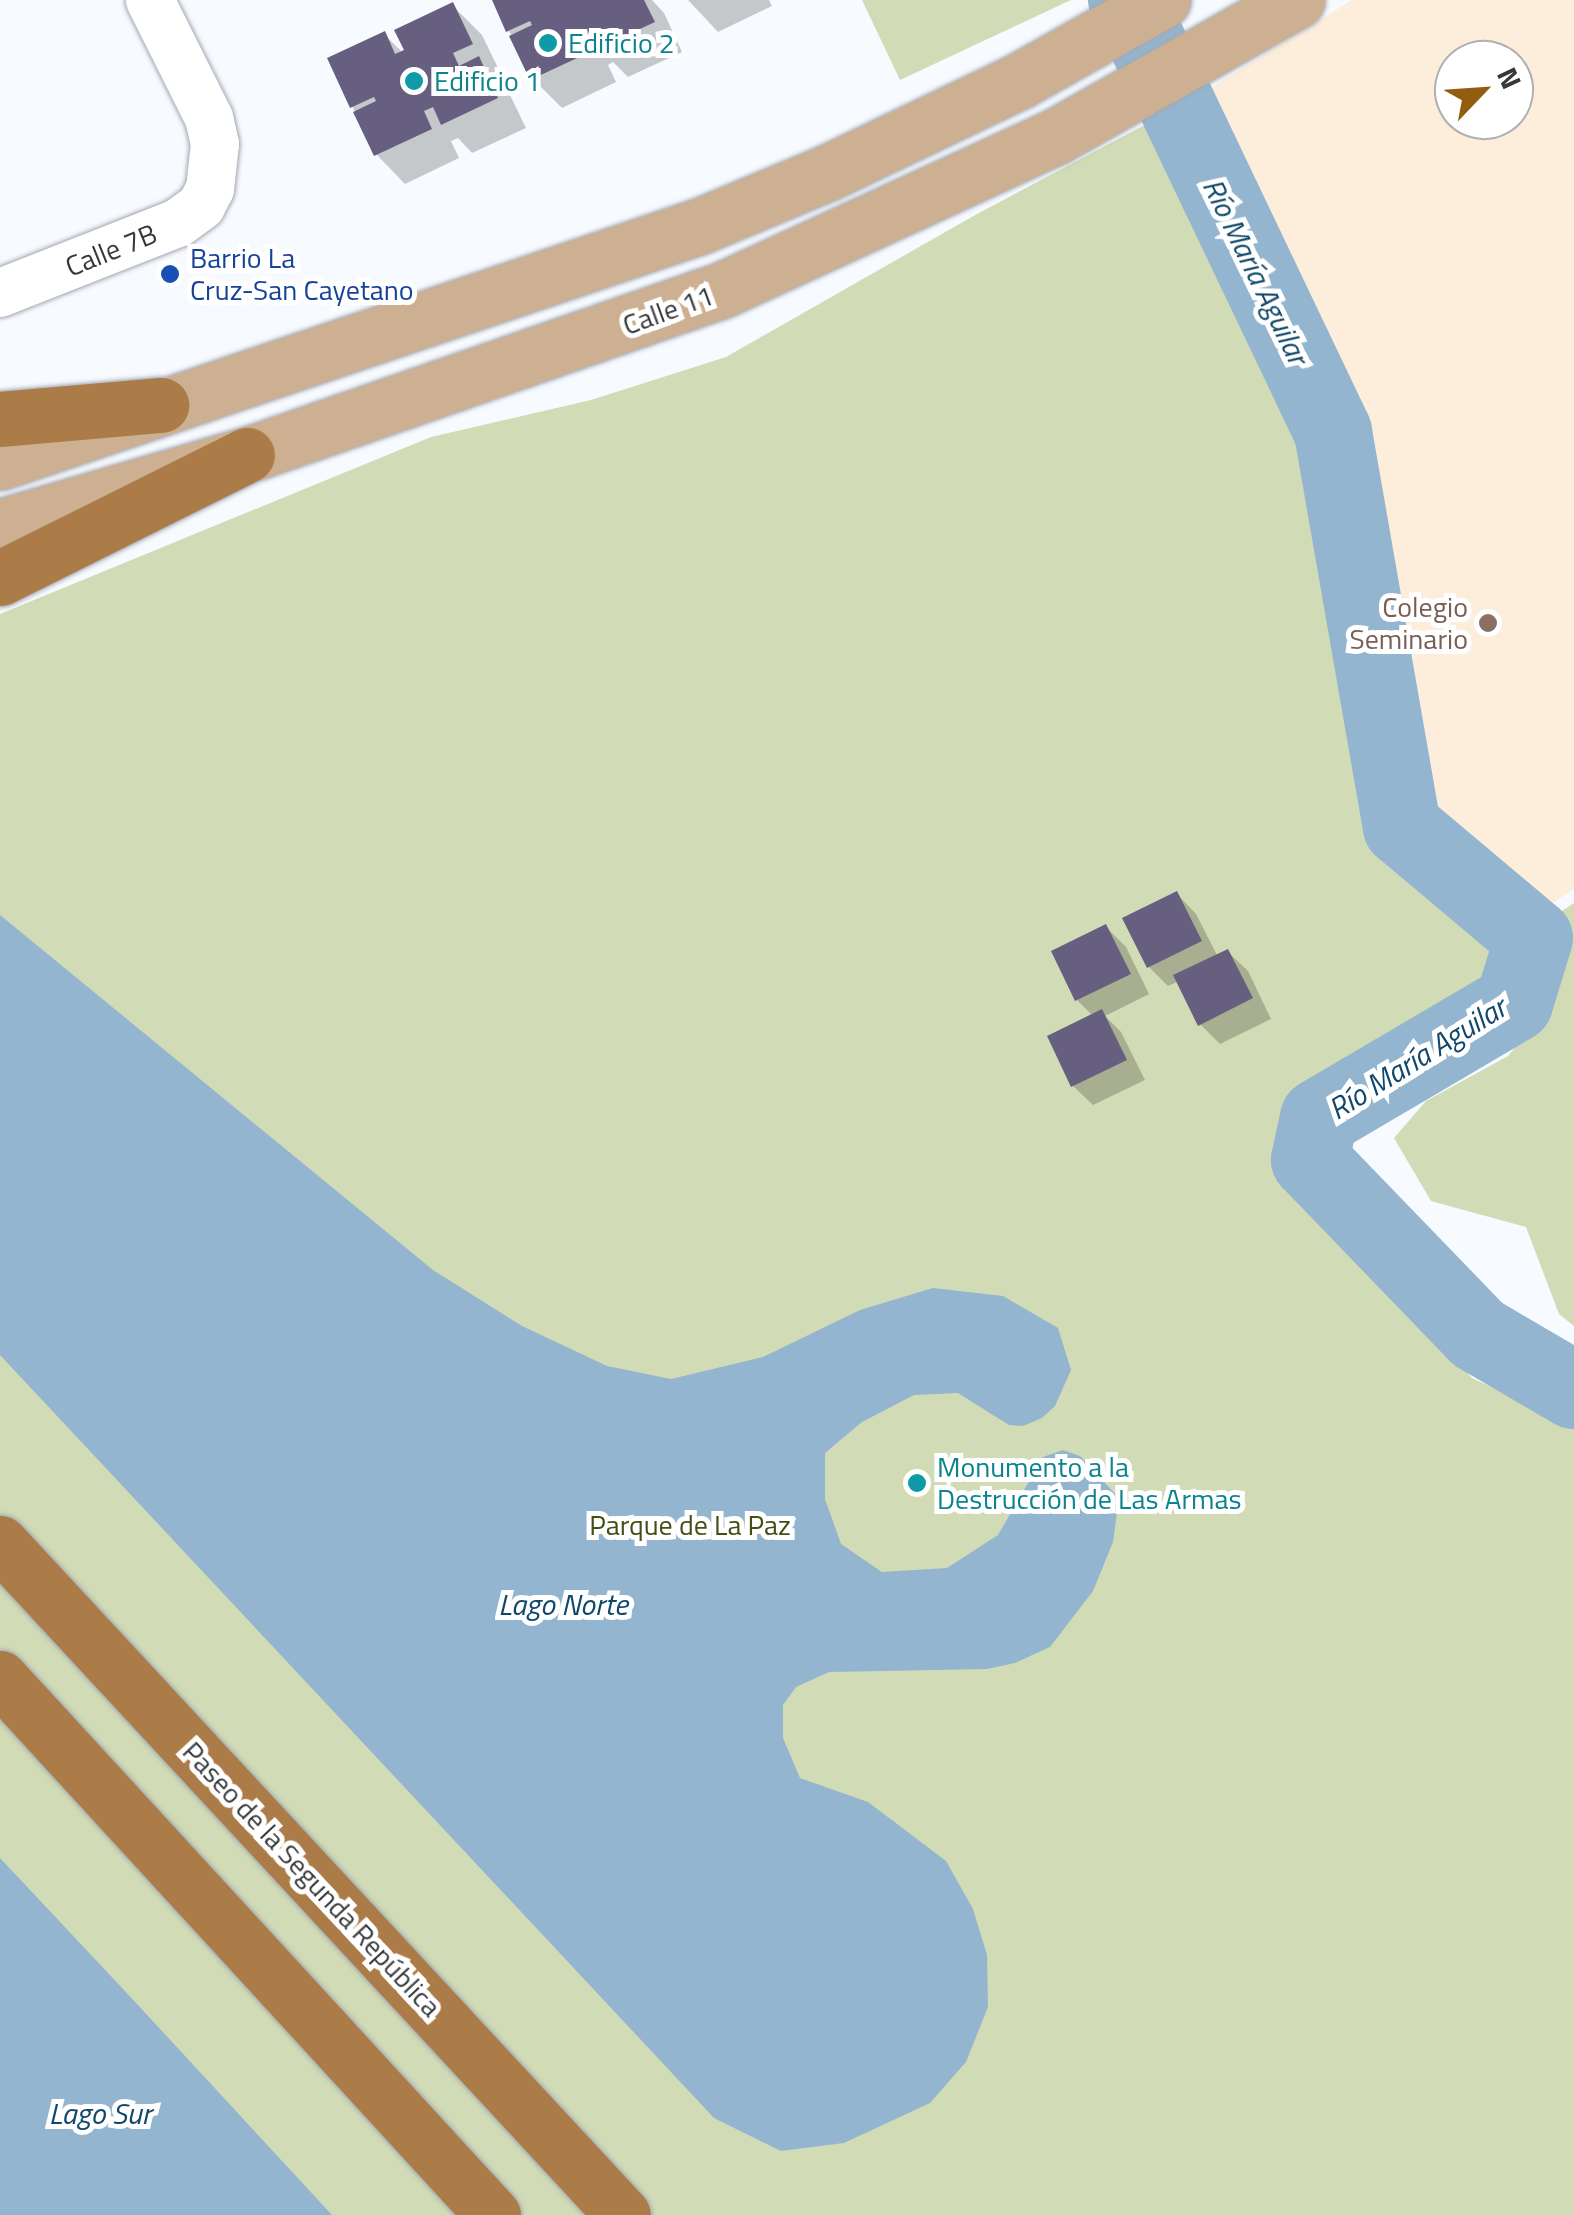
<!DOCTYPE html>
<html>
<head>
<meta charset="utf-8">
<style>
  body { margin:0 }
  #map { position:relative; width:1574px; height:2215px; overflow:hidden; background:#f7fafe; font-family:"Titillium Web",sans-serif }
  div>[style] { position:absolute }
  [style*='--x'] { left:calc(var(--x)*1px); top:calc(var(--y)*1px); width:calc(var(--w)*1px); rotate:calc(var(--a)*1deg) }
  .education>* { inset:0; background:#fdeddb }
  .green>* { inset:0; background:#d1dbb5 }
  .water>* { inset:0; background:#94b5d0 }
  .shadow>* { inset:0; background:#0003 }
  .river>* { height:78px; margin:-39px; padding:0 39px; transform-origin:39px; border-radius:39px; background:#94b5d0 }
  .building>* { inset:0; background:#675f80 }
  .roads { filter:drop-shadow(0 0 2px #a2a8b1) drop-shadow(0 0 2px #a2a8b1) }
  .minor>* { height:48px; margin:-24px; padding:0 24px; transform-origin:24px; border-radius:24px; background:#fff }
  .major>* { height:55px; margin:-27.5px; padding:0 27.5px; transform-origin:27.5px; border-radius:27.5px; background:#cdb091 }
  .highway>* { height:55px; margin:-27.5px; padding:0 27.5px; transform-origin:27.5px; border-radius:27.5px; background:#ab7c48 }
  .dots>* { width:28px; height:28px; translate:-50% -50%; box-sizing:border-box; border:5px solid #fff; border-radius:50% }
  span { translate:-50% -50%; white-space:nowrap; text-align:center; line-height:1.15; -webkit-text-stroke:10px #fff; paint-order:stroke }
  .culture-label { font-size:28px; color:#0d838f }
  .left { translate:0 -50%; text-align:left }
  .street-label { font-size:28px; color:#36393c }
  .transit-label { font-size:28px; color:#164399 }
  .education-label { font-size:28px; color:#785e54 }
  .right { translate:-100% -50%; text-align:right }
  .park-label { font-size:28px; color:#434f14 }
  .water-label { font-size:30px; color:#10476b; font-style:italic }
  .north { position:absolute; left:1434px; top:40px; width:100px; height:100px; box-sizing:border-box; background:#fff; border:2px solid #afb0b1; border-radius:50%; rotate:65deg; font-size:28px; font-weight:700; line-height:40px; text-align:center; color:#36393c }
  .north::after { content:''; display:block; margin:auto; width:35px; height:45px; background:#915e0f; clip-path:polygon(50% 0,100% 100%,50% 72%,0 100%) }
</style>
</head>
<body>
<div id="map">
  <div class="education">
    <div style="clip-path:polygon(evenodd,1352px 0,1574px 0,1574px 889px,1551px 904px,1511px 882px,1431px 809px,1374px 436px,1200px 95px,1352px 0,1454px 60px,1514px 60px,1514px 120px,1454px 120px,1454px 60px)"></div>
  </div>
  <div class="green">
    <div style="clip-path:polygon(862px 0,1071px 0,900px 80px)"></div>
    <div style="clip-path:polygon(1152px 121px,1300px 445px,1374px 815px,1405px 866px,1497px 944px,1484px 987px,1306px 1104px,1274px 1158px,1472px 1378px,1574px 1426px,1574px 2215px,0 2215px,0 614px,431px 437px,591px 400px,726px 357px,977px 214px)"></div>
    <div style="clip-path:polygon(1574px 903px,1574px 1326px,1559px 1314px,1526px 1227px,1431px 1201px,1394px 1138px,1426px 1101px,1508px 1056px,1554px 1000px,1562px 911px)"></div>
  </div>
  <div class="water">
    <div style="clip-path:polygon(0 915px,433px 1270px,522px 1326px,607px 1366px,671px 1379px,763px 1357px,860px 1310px,933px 1288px,1003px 1296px,1058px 1328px,1071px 1370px,1055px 1406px,1042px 1418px,1023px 1426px,1009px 1425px,958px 1393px,914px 1395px,862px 1422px,825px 1453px,825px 1499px,841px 1544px,882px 1572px,947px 1568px,998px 1535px,1043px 1457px,1063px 1450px,1080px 1456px,1119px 1498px,1113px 1542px,1093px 1591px,1050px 1647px,1015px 1663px,987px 1669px,829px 1672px,796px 1687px,783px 1705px,783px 1738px,800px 1778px,868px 1802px,946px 1861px,973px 1909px,987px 1955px,988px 2007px,966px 2062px,930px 2103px,844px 2143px,781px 2151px,714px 2118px,0 1355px)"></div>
    <div style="clip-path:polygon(0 1858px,124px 1990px,332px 2215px,0 2215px)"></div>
  </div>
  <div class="shadow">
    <div style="clip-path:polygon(494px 0,652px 0,664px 13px,682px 52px,628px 77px,613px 62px,608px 65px,616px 82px,562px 108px,532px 78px)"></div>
    <div style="clip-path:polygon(688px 0,769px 0,772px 6px,718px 32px)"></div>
    <div style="clip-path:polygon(452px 5px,482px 35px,501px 74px,495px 76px,507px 89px,526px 128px,472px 153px,458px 138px,451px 141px,459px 158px,405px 184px,376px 154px,352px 106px,384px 34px,410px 60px)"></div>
    <div style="clip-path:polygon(1177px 894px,1196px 914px,1218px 957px,1228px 952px,1248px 971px,1271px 1019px,1220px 1044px,1200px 1024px,1179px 981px,1168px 986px,1149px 967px)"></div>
    <div style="clip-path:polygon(1106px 927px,1126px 947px,1149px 994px,1105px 1016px,1121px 1032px,1145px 1080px,1093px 1105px,1073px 1086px,1093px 1016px,1077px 1000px,1054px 952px)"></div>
  </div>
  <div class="river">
    <div style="--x:1127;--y:0;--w:479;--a:64.5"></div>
    <div style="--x:1333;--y:432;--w:401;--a:80.1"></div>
    <div style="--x:1402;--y:827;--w:172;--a:40.1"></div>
    <div style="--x:1534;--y:938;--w:68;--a:107.1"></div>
    <div style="--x:1514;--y:1003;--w:226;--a:149.5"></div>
    <div style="--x:1319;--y:1118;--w:43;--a:102.1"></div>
    <div style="--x:1310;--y:1160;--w:242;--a:46"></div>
    <div style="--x:1478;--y:1334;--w:111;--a:30.3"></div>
  </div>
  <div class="building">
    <div style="clip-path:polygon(492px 0,644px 0,655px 22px,597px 49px,588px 31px,580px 35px,588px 53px,530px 80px,509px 36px,532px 25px,530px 21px,506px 32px)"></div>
    <div style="clip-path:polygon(453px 2px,473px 44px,453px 53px,459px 66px,479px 56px,498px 98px,441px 125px,433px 107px,424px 111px,432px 129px,374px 156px,353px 112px,376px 101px,374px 97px,350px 108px,327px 58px,385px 31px,395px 54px,404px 50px,394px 30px)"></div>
    <div style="clip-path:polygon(1177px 891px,1202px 941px,1147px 968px,1122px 918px)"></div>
    <div style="clip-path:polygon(1106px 924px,1131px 974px,1075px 1001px,1051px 951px)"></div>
    <div style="clip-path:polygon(1228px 949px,1253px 998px,1198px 1026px,1173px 975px)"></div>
    <div style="clip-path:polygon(1102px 1009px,1127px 1060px,1071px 1087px,1047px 1036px)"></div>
  </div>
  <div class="roads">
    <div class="minor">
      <div style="--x:0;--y:293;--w:191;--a:-21.5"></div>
      <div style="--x:178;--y:223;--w:29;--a:-36"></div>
      <div style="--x:201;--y:206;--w:19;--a:-62"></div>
      <div style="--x:210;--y:189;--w:45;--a:-83.7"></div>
      <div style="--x:215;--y:144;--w:27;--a:-103"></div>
      <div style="--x:209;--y:118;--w:132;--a:-116.6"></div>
    </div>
    <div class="major">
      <div style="--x:0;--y:462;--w:739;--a:-18.63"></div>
      <div style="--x:700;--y:226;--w:140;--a:-22.7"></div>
      <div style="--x:829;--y:172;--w:211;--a:-25.6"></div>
      <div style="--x:1019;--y:81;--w:165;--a:-29.4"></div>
      <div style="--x:0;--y:527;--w:257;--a:-16.3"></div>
      <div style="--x:247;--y:455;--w:503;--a:-19.16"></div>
      <div style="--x:722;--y:290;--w:366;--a:-24.7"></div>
      <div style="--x:1055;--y:137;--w:278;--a:-29.5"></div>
    </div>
    <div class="highway">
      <div style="--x:0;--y:419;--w:162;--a:-5"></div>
      <div style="--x:0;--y:578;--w:276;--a:-26.5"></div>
      <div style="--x:0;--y:1543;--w:916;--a:47.17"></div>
      <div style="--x:0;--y:1678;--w:729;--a:47.45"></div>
    </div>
  </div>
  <div class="dots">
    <div style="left:548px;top:43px;background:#0f9aa8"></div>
    <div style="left:414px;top:81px;background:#0f9aa8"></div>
    <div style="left:170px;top:274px;background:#1a4fb4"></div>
    <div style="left:1488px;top:623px;background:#8d6e63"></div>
    <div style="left:917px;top:1483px;background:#0f9aa8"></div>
  </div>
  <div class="culture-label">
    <span class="left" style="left:568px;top:43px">Edificio 2</span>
    <span class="left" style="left:434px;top:81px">Edificio 1</span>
    <span class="left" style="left:937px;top:1483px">Monumento a la<br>Destrucción de Las Armas</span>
  </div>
  <div class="street-label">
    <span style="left:111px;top:250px;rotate:-22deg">Calle 7B</span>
    <span style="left:668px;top:310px;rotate:-20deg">Calle 11</span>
    <span style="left:312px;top:1879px;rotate:47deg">Paseo de la Segunda República</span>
  </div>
  <div class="transit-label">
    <span class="left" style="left:190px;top:274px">Barrio La<br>Cruz-San Cayetano</span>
  </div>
  <div class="education-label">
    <span class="right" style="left:1468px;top:623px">Colegio<br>Seminario</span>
  </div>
  <div class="park-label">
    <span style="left:690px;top:1525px">Parque de La Paz</span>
  </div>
  <div class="water-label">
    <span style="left:1256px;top:271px;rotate:64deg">Río María Aguilar</span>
    <span style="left:1417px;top:1058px;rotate:-32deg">Río María Aguilar</span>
    <span style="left:563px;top:1604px">Lago Norte</span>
    <span style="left:100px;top:2113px">Lago Sur</span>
  </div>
  <div class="north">N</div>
</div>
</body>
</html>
